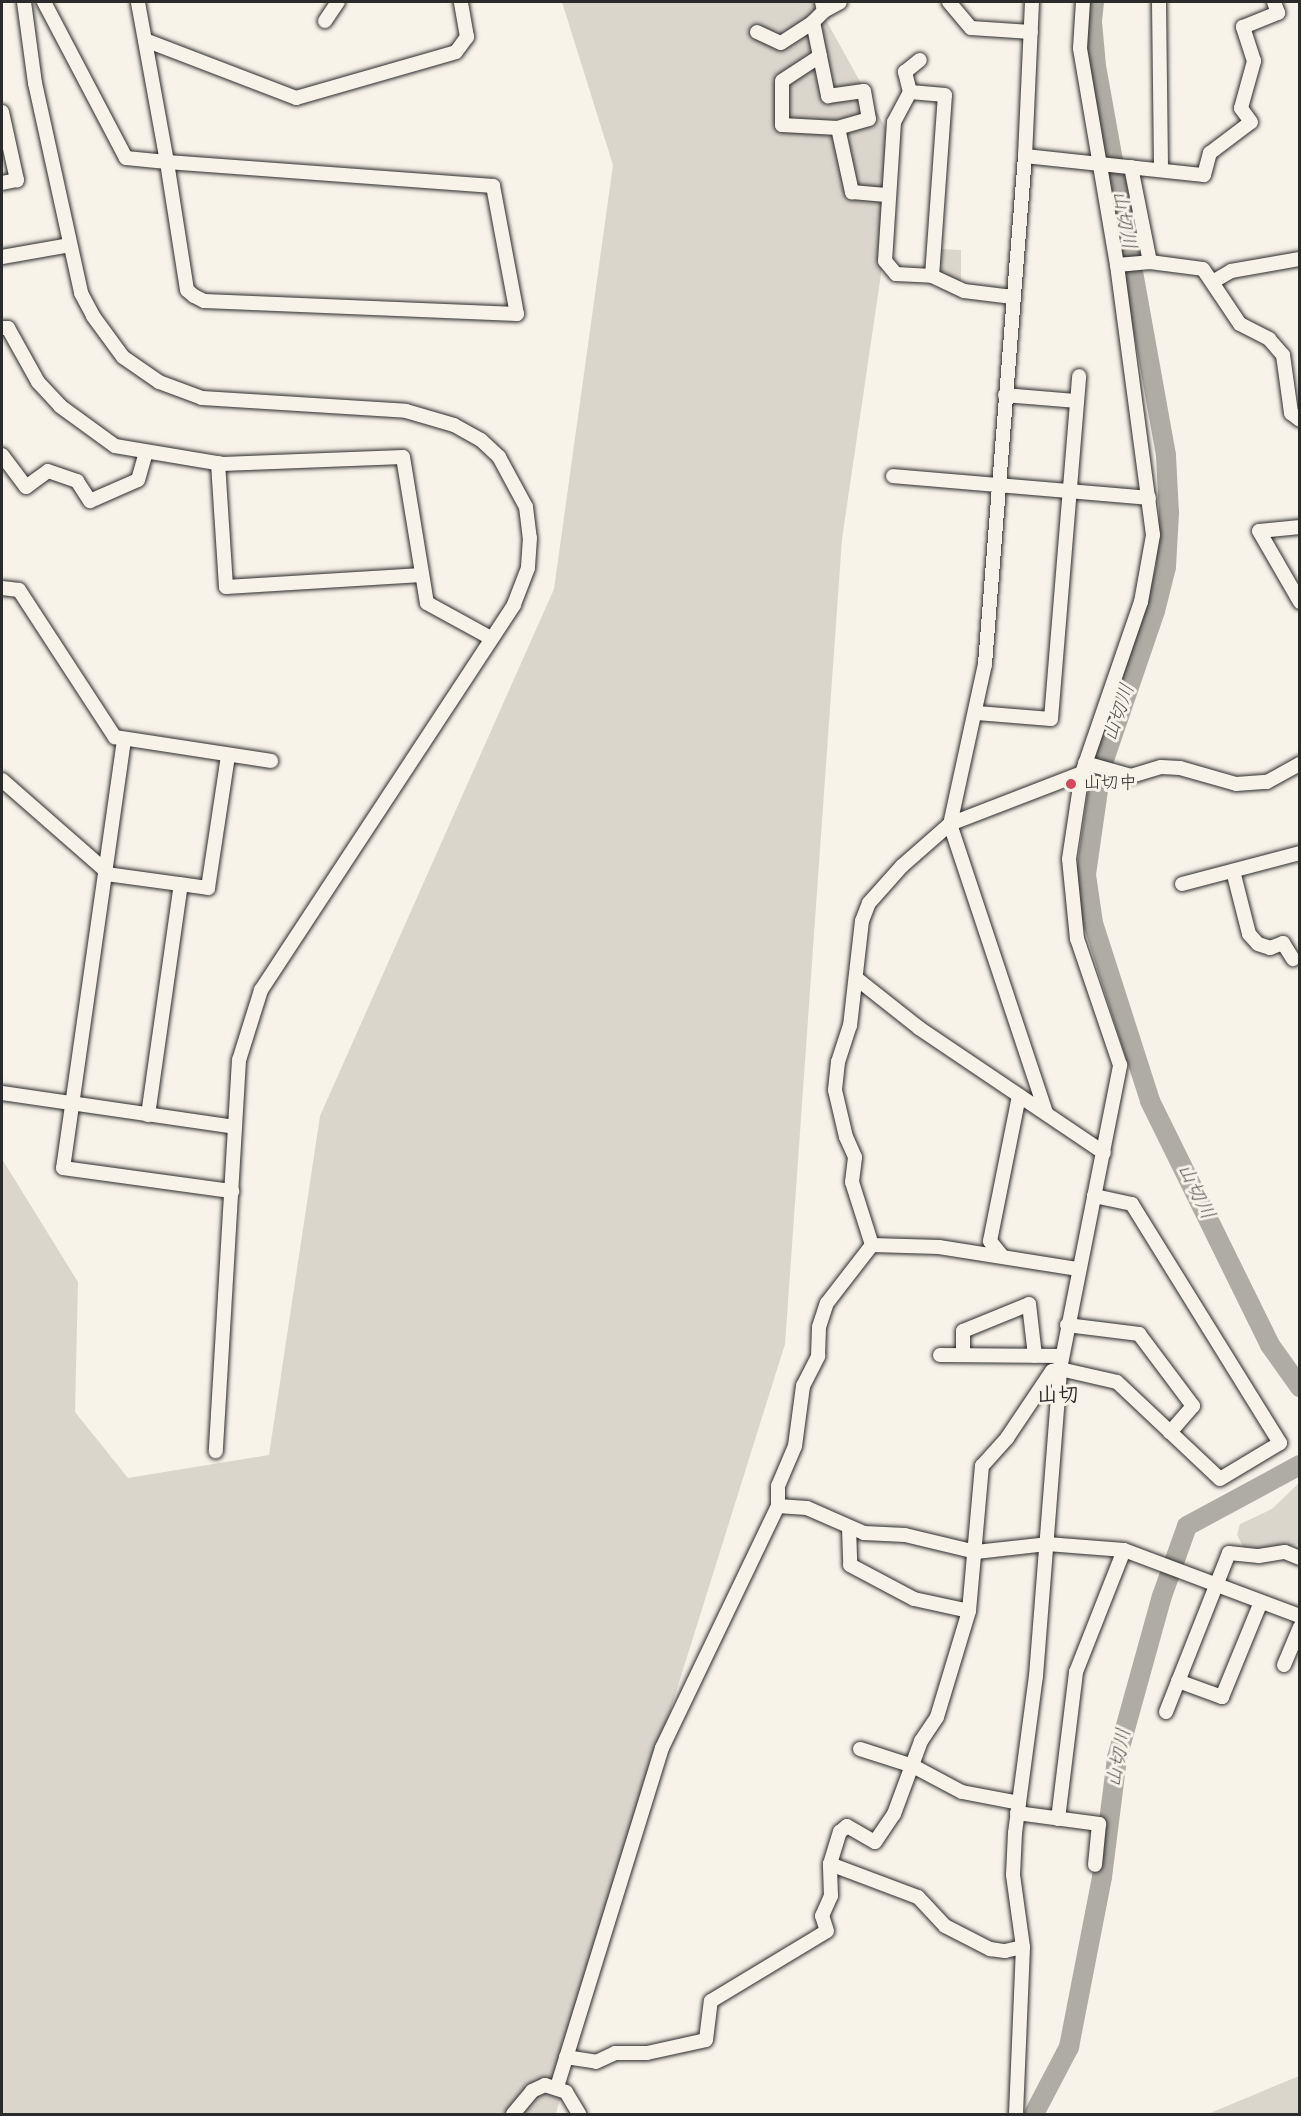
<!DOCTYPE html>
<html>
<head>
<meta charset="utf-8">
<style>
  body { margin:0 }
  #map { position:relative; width:1301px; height:2116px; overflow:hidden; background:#f7f3e8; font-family:Kalam,"Klee One",sans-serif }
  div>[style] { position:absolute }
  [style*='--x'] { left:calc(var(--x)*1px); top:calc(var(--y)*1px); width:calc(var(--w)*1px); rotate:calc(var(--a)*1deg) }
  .green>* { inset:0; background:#dad6cc }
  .river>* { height:20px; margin:-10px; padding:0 10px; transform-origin:10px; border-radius:10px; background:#afaca4 }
  .roads { filter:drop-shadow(0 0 2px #2b2b2b) drop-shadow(0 0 2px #2b2b2b) }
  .minor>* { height:14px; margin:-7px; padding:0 7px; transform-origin:7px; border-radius:7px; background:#f7f3e8 }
  .dots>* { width:16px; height:16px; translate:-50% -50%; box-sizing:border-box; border:3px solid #f7f3e8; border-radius:50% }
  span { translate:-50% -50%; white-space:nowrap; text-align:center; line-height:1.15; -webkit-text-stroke:6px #f7f3e8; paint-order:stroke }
  .poi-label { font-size:18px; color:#2b2b2b }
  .left { translate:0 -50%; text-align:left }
  .water-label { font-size:20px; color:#53524f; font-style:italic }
  .quarter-label { font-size:21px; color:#2b2b2b; font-weight:700 }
  .frame { position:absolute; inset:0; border:3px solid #2b2b2b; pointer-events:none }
</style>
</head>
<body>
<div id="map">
  <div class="green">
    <div style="clip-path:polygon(562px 2px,816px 2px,899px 152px,842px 539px,785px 1344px,620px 1871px,556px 2114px,2px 2114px,2px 1159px,78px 1282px,75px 1412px,128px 1478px,269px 1455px,320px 1116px,554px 589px,613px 165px)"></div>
    <div style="clip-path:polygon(939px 249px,961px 250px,961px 284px,941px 276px)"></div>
    <div style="clip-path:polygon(1299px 1483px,1299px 1544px,1265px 1551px,1245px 1550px,1237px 1535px,1240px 1524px,1272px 1509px)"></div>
    <div style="clip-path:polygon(1299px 2076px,1299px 2114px,1208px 2114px)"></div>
  </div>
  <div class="river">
    <div style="--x:1094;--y:2;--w:20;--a:96"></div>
    <div style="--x:1092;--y:22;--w:44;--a:84.8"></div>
    <div style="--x:1096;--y:66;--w:396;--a:79.8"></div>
    <div style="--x:1166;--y:456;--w:57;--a:87"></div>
    <div style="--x:1169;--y:513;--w:54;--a:93.2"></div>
    <div style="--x:1166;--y:567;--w:45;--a:104"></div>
    <div style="--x:1155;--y:611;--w:167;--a:108.9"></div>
    <div style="--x:1101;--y:769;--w:107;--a:98.1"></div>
    <div style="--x:1086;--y:875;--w:49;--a:81.7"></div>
    <div style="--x:1093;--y:923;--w:187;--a:72.2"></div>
    <div style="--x:1150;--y:1101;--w:272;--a:63.8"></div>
    <div style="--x:1270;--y:1345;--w:52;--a:54.5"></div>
    <div style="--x:1034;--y:2114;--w:76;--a:-62.4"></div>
    <div style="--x:1069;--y:2047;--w:173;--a:-79"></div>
    <div style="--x:1102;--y:1877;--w:120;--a:-82.8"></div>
    <div style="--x:1117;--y:1758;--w:168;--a:-74.5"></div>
    <div style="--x:1162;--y:1596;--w:74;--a:-70.3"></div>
    <div style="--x:1187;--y:1526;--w:128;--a:-28.4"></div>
  </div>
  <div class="roads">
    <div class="minor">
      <div style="--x:24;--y:2;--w:82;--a:82.3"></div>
      <div style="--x:35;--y:83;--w:215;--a:77.6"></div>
      <div style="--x:81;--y:293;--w:26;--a:62"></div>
      <div style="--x:93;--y:316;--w:51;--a:53.8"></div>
      <div style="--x:123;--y:357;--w:44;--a:34.8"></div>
      <div style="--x:159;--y:382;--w:46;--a:20.4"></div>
      <div style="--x:202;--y:398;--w:204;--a:3.6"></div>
      <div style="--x:406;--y:411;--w:50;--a:16.3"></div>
      <div style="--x:454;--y:425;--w:31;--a:29"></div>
      <div style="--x:481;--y:440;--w:25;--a:43"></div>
      <div style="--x:499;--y:457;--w:57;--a:61.6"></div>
      <div style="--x:526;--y:507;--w:31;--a:83"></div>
      <div style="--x:530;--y:538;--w:30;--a:94"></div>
      <div style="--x:528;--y:568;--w:40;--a:111"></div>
      <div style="--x:514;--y:605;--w:461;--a:123.3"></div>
      <div style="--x:261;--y:990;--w:73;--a:107.4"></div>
      <div style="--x:239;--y:1060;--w:392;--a:93.4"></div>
      <div style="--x:44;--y:2;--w:176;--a:62.3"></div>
      <div style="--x:126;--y:158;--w:41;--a:5.6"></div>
      <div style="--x:167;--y:162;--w:327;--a:4.2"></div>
      <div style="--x:493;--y:186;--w:130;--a:79.4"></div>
      <div style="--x:517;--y:314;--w:313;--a:-177.6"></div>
      <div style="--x:204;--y:301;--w:11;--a:-153"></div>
      <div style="--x:194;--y:296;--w:9;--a:-139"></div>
      <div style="--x:187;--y:290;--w:130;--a:-98.9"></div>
      <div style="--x:167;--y:162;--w:163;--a:-100.3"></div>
      <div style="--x:822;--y:2;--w:9;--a:77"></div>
      <div style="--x:824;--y:11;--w:16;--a:135"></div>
      <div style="--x:813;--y:22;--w:76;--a:78.5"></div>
      <div style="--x:828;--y:96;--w:36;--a:-8"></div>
      <div style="--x:864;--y:91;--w:28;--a:80"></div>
      <div style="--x:869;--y:119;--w:32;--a:164"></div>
      <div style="--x:838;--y:128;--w:66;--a:77.7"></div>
      <div style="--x:852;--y:192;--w:37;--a:5"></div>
      <div style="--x:949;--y:2;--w:34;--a:50"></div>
      <div style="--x:971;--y:28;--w:60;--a:3.8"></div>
      <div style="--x:1032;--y:2;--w:154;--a:92.6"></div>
      <div style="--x:1025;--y:156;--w:510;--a:94.5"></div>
      <div style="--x:985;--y:664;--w:164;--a:102.3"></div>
      <div style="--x:950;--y:824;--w:305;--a:71.6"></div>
      <div style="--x:1159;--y:2;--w:168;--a:89.3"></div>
      <div style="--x:824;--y:11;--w:18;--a:-29"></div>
      <div style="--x:325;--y:21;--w:23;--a:-56"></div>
      <div style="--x:757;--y:32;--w:26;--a:25"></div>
      <div style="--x:781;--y:43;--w:38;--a:-33"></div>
      <div style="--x:145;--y:40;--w:162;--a:21"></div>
      <div style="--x:296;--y:98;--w:166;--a:-16"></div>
      <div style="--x:456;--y:52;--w:19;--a:-54"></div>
      <div style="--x:467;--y:37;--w:36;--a:-100"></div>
      <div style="--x:820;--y:56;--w:45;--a:146.7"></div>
      <div style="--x:782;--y:81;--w:44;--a:90"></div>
      <div style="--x:782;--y:125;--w:56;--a:3.1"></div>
      <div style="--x:910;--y:92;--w:21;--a:-104"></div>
      <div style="--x:905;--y:72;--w:19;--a:-39"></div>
      <div style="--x:2;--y:112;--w:70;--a:77.6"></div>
      <div style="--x:17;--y:180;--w:15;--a:169"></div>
      <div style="--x:1025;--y:156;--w:180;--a:6.1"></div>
      <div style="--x:1204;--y:175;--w:23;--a:-75"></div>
      <div style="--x:1210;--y:153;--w:51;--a:-37.1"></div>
      <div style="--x:1251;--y:122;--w:17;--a:-126"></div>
      <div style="--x:1241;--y:108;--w:49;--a:-74.5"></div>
      <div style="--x:1254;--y:61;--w:36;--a:-108"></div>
      <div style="--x:1243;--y:27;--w:38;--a:-22"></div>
      <div style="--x:1278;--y:13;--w:12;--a:-110"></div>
      <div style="--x:1131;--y:167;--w:97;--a:78.7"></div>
      <div style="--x:2;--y:257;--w:69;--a:-10"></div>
      <div style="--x:1117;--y:265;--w:33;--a:-5"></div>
      <div style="--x:1150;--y:262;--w:53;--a:7.5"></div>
      <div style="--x:1203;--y:269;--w:66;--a:56.1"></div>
      <div style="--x:1240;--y:324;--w:33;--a:27"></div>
      <div style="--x:1269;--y:339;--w:21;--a:49"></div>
      <div style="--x:1283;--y:355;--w:59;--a:82.1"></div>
      <div style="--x:1291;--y:413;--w:11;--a:38"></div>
      <div style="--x:932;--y:276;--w:181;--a:-85.9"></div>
      <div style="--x:945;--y:95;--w:35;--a:-175"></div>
      <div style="--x:910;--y:92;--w:34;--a:118"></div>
      <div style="--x:894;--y:122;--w:139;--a:93.7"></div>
      <div style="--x:885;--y:261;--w:17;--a:50"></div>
      <div style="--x:896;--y:274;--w:36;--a:3"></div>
      <div style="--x:932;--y:276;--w:35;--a:25"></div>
      <div style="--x:964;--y:291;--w:49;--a:7"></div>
      <div style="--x:1214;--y:281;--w:20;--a:-30"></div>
      <div style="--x:1231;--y:271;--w:70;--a:-9.9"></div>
      <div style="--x:2;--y:328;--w:6;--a:0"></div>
      <div style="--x:8;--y:328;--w:62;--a:60.9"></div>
      <div style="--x:38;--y:382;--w:33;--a:47"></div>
      <div style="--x:60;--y:406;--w:68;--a:36"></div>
      <div style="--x:115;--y:446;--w:109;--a:9.5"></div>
      <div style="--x:222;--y:464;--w:181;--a:-2.2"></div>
      <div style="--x:403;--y:457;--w:148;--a:80.7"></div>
      <div style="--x:427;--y:603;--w:73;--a:28.7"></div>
      <div style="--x:1005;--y:395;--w:72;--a:4.8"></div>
      <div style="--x:2;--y:455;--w:40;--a:53"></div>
      <div style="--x:26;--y:487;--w:27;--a:-36"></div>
      <div style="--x:48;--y:471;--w:31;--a:19"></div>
      <div style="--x:77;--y:481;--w:24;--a:57"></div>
      <div style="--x:90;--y:501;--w:52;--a:-23.6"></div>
      <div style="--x:138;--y:480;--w:29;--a:-74"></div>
      <div style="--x:218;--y:463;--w:124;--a:86.3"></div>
      <div style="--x:226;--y:587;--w:196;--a:-3.5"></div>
      <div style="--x:893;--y:476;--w:257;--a:4.9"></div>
      <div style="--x:1300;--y:527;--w:41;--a:174.4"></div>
      <div style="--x:1259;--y:531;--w:82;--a:60"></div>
      <div style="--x:2;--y:588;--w:17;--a:7"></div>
      <div style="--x:19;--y:590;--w:176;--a:56.9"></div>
      <div style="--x:115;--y:737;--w:158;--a:8.7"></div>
      <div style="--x:977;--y:713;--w:74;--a:4.6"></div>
      <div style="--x:1051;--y:719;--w:344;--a:-85.3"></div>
      <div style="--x:124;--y:740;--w:432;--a:98.1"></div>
      <div style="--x:63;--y:1168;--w:171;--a:7.8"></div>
      <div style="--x:1085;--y:763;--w:48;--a:15.8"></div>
      <div style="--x:1131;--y:776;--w:31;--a:-17"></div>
      <div style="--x:1161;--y:767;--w:19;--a:3"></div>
      <div style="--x:1180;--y:768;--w:58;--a:15.9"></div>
      <div style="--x:1236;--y:784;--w:31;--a:-4"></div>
      <div style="--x:1267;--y:782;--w:38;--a:-29"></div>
      <div style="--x:2;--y:780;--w:138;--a:41.2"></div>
      <div style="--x:1233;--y:871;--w:65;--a:75.7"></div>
      <div style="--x:1249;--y:934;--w:13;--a:48"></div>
      <div style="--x:1258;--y:944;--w:13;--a:18"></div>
      <div style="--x:1270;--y:948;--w:14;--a:-21"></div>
      <div style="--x:1283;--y:943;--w:19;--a:58"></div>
      <div style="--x:106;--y:874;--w:103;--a:7.8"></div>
      <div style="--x:208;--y:888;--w:134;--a:-81.4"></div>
      <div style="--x:1182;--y:884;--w:122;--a:-14.7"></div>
      <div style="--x:856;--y:978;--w:80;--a:38.4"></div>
      <div style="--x:919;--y:1028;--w:223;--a:34"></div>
      <div style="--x:2;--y:1093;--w:235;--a:8.3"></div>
      <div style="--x:148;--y:1115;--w:233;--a:-81.9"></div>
      <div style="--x:872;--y:1245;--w:66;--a:-107.6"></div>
      <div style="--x:852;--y:1182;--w:25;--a:-83"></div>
      <div style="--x:855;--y:1157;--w:22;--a:-114"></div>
      <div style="--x:846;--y:1137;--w:48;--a:-103.2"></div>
      <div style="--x:835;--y:1090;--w:28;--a:-84"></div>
      <div style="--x:838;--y:1062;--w:38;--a:-72"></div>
      <div style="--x:850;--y:1026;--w:106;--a:-83.5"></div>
      <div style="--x:862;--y:921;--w:19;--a:-69"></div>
      <div style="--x:869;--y:903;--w:50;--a:-48.3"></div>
      <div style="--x:902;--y:866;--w:64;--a:-41.2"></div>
      <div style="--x:950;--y:824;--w:142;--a:-21.1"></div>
      <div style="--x:872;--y:1245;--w:67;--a:1.7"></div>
      <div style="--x:939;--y:1247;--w:141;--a:9"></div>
      <div style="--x:1002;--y:1256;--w:19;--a:-129"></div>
      <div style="--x:990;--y:1241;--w:148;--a:-78.7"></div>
      <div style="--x:1067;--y:1325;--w:73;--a:7.1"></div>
      <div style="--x:1139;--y:1334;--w:90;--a:53.1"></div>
      <div style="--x:1193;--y:1406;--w:35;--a:131"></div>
      <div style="--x:940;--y:1355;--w:122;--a:0.5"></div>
      <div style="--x:963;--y:1355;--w:24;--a:-90"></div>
      <div style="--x:963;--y:1331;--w:71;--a:-22.2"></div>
      <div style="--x:1029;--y:1304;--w:52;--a:83.4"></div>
      <div style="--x:778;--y:1506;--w:29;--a:4"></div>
      <div style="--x:807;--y:1508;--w:62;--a:23.7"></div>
      <div style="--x:864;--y:1533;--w:41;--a:2.8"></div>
      <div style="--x:905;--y:1535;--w:73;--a:13.5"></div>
      <div style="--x:976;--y:1552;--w:71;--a:-6.4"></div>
      <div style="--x:1047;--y:1544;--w:77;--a:4.5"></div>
      <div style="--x:1124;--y:1550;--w:188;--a:20.6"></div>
      <div style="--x:849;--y:1528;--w:37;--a:88"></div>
      <div style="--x:850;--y:1565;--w:72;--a:28"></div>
      <div style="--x:914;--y:1599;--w:56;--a:12.3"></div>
      <div style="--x:1284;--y:1665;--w:41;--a:-67.2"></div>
      <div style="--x:1178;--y:1681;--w:47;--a:20"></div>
      <div style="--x:1222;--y:1697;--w:103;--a:-67.7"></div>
      <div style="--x:1166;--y:1712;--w:171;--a:-68.4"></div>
      <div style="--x:1229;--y:1553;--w:30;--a:6"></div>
      <div style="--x:1259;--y:1556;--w:26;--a:-9"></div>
      <div style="--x:1285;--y:1552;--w:16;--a:22"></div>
      <div style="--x:860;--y:1749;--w:56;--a:17.8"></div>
      <div style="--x:913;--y:1766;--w:55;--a:28"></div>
      <div style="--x:962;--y:1792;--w:58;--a:10.9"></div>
      <div style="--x:1017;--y:1813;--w:83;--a:7.6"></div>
      <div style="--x:1099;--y:1824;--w:41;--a:95.6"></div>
      <div style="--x:1058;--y:1819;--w:148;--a:-83"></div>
      <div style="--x:1076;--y:1672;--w:131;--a:-68.5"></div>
      <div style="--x:830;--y:1864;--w:94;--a:20.6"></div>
      <div style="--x:918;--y:1897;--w:40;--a:47"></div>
      <div style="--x:945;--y:1926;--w:51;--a:27.1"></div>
      <div style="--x:990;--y:1949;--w:15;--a:8"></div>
      <div style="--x:1005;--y:1951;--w:18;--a:-13"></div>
      <div style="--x:566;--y:2057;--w:30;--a:9"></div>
      <div style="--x:596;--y:2062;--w:21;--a:-25"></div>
      <div style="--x:615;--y:2053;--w:32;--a:0"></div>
      <div style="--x:647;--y:2053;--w:60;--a:-12.4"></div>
      <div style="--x:706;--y:2040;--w:39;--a:-83"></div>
      <div style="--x:711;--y:2001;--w:135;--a:-31.1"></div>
      <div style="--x:827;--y:1931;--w:16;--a:-108"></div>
      <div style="--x:822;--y:1916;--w:22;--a:-66"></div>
      <div style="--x:831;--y:1896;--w:32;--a:-92"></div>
      <div style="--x:830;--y:1864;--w:34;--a:-73"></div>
      <div style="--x:840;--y:1832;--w:9;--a:-41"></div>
      <div style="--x:847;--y:1826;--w:32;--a:30"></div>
      <div style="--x:875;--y:1842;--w:34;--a:-56"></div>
      <div style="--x:894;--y:1814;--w:78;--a:-69.7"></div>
      <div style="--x:921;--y:1741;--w:29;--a:-56"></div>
      <div style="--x:937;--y:1717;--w:111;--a:-73.2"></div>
      <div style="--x:969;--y:1611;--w:146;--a:-84.9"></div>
      <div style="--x:982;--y:1466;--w:38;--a:-48"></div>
      <div style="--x:1007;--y:1438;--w:81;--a:-56.1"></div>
      <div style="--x:1052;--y:1371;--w:8;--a:-14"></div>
      <div style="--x:1060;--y:1369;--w:58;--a:12.8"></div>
      <div style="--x:1117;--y:1382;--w:141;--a:43.3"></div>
      <div style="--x:1220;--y:1479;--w:70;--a:-31"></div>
      <div style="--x:1280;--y:1443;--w:281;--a:-121.8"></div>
      <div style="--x:1132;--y:1204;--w:39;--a:-168"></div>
      <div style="--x:557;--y:2087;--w:355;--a:-72.8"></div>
      <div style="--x:662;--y:1748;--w:268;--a:-64.4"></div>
      <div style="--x:778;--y:1506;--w:20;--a:-90"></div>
      <div style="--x:778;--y:1486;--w:43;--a:-67"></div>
      <div style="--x:795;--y:1446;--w:61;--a:-82.4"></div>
      <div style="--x:803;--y:1386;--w:34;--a:-63"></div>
      <div style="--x:818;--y:1356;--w:29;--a:-88"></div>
      <div style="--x:819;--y:1327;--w:25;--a:-72"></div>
      <div style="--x:827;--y:1303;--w:73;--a:-52.2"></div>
      <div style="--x:513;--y:2114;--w:30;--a:-50"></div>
      <div style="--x:532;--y:2091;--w:14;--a:-25"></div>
      <div style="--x:545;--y:2085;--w:22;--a:18"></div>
      <div style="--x:566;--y:2092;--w:26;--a:59"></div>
      <div style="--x:1016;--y:2114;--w:167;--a:-87.6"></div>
      <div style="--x:1023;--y:1947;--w:73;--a:-97.9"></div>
      <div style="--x:1013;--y:1875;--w:42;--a:-87.3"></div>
      <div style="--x:1015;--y:1833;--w:158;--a:-82.4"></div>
      <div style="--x:1036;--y:1676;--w:308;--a:-85.5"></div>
      <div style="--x:1060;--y:1369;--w:310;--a:-78.8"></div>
      <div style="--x:1120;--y:1065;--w:133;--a:-108.8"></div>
      <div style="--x:1077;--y:939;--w:80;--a:-95.7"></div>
      <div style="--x:1069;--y:859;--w:87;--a:-81.4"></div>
      <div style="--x:1082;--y:773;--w:181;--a:-71"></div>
      <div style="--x:1141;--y:602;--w:68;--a:-79.8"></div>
      <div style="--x:1153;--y:535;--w:272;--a:-97.6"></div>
      <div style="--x:1117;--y:265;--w:220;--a:-99.7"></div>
      <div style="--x:1080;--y:48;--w:46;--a:-86.3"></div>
    </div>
  </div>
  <div class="dots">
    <div style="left:1071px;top:784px;background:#d1495b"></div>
  </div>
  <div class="poi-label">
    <span class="left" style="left:1083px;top:784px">山切中</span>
  </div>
  <div class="water-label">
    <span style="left:1123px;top:220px;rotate:80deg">山切川</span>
    <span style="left:1120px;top:713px;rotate:-71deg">山切川</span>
    <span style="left:1195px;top:1192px;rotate:64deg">山切川</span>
    <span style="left:1120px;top:1758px;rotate:-79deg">山切川</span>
  </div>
  <div class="quarter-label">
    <span style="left:1058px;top:1396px">山切</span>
  </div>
  <div class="frame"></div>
</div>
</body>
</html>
